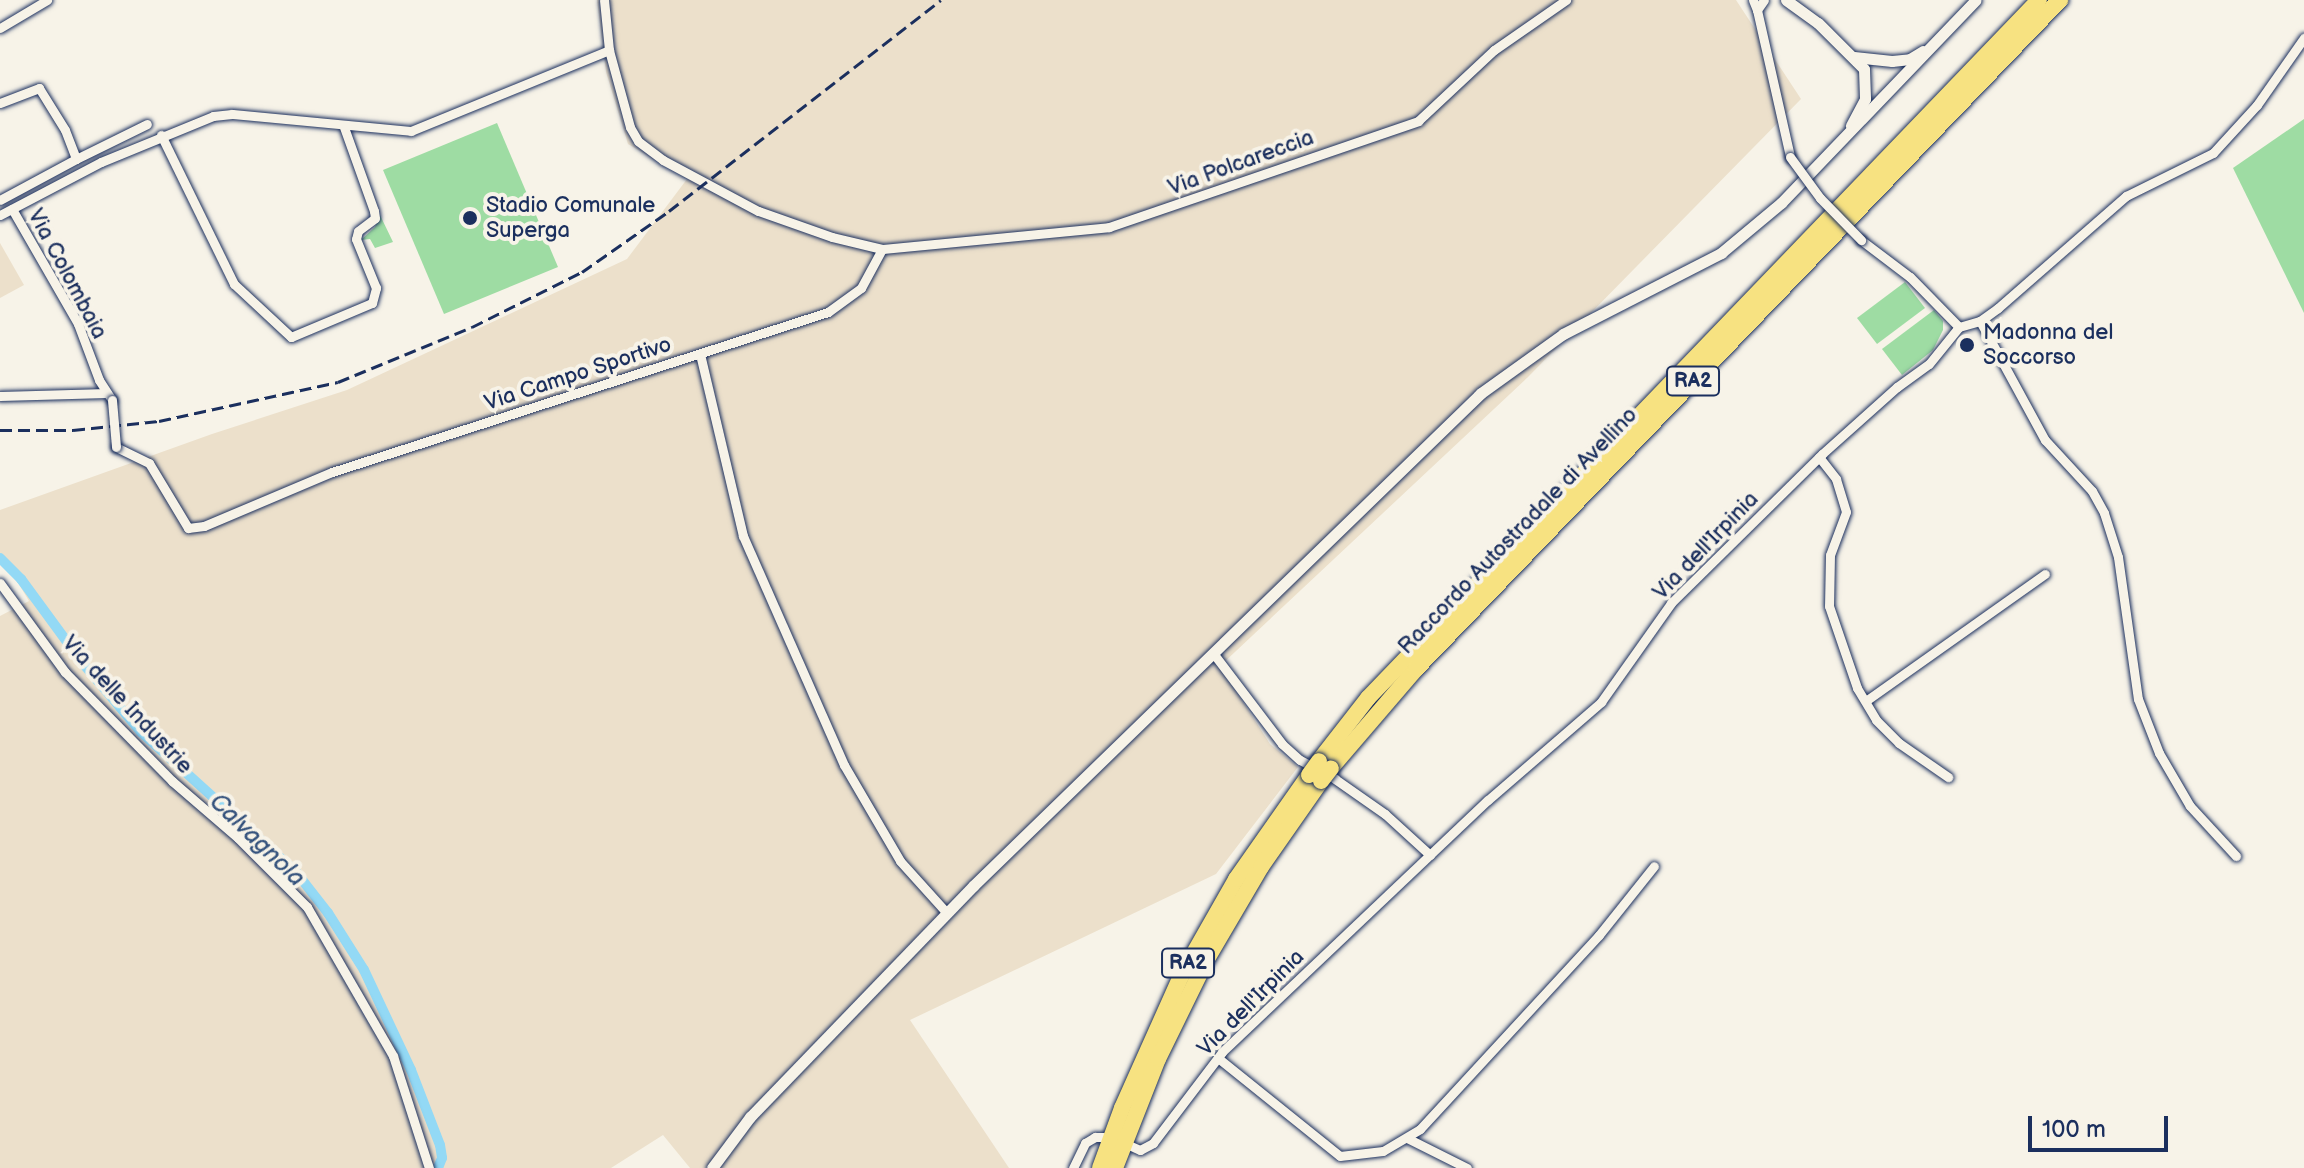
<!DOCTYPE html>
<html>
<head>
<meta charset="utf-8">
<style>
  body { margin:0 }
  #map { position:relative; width:2304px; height:1168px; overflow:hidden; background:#f7f3e8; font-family:"Balsamiq Sans",sans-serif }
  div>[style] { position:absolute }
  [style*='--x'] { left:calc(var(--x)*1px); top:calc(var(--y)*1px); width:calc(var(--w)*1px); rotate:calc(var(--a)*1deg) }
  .built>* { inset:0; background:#ece0cb }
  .green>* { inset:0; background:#9edca3 }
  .canal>* { height:10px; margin:-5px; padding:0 5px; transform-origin:5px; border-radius:5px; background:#93d9f5 }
  .roads { filter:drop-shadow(0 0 2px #1b2f5e) drop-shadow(0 0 2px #1b2f5e) }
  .minor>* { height:9px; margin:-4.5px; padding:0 4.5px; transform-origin:4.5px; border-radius:4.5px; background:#f7f3e8 }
  .tertiary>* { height:11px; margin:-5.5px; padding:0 5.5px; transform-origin:5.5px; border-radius:5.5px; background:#f7f3e8 }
  .motorway>* { height:16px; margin:-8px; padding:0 8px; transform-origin:8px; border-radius:8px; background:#f7e281 }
  .rail>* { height:3px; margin-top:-1.5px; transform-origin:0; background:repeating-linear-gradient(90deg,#1b2f5e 0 12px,transparent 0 18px) }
  .bridges { filter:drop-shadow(0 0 2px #1b2f5e) drop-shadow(0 0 2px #1b2f5e) }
  .minor-bridge>* { height:9px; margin:-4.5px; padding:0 4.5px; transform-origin:4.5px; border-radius:4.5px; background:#f7f3e8 }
  .motorway-bridge>* { height:16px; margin:-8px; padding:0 8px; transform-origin:8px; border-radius:8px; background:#f7e281 }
  .dots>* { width:22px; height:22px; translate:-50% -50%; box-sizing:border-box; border:4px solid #f7f3e8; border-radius:50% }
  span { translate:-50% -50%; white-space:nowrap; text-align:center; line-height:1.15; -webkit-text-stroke:8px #f7f3e8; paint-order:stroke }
  .shield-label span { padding:2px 6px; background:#f7f3e8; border:2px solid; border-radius:6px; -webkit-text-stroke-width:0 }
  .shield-label { font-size:20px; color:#1b2f5e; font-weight:700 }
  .street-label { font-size:22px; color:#1b2f5e }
  .poi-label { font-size:22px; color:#1b2f5e }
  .left { translate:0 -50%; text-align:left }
  .water-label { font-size:24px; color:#33517c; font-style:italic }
  .scale { position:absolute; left:2028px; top:1116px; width:140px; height:36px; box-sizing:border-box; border:4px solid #1b2f5e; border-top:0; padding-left:10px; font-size:24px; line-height:28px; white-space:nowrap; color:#1b2f5e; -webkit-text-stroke:6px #f7f3e8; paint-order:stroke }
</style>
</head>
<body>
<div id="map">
  <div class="built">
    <div style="clip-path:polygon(597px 0,1736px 0,1801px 99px,1528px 377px,1220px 666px,1270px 744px,1298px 767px,1216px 874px,910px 1020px,1009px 1168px,690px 1168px,663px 1135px,611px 1168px,0 1168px,0 616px,29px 601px,0 553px,0 510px,212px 434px,347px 390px,627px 259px,687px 179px,628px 144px,606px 72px)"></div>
    <div style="clip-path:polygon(0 243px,24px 285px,0 298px)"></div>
  </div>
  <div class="green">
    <div style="clip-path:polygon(2304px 119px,2304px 313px,2233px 168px)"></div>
    <div style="clip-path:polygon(497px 123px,558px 267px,444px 314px,383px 170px)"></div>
    <div style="clip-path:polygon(380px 215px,393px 242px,375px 248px,370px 239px,361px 240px,375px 227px)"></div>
    <div style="clip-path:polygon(1905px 282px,1925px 308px,1877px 344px,1857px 318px)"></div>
    <div style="clip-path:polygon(1934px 310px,1943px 321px,1943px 330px,1933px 350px,1902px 375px,1882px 349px)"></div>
  </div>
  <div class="canal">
    <div style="--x:0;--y:558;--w:30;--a:45"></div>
    <div style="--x:21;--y:579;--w:102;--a:53.8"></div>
    <div style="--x:81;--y:661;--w:93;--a:49.8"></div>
    <div style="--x:141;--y:732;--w:209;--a:42.1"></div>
    <div style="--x:296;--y:872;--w:52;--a:52"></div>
    <div style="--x:328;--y:913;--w:67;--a:57.7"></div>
    <div style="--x:364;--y:970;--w:110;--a:64.8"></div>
    <div style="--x:411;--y:1070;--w:80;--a:68.9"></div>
    <div style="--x:440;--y:1145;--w:13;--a:81"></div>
    <div style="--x:442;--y:1158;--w:11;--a:112"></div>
  </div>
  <div class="roads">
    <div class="minor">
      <div style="--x:1753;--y:0;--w:11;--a:68"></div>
      <div style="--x:1757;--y:10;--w:12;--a:-55"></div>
      <div style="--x:1757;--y:10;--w:151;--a:77.3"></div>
      <div style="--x:0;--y:28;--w:55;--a:-30.8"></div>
      <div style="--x:0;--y:103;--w:42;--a:-21"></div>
      <div style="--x:39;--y:88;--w:49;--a:58.2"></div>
      <div style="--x:65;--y:130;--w:31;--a:69"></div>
      <div style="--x:76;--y:159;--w:86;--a:151.7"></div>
      <div style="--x:161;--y:135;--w:166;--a:63.9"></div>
      <div style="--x:234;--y:284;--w:78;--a:42.9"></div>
      <div style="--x:291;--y:337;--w:88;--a:-22.8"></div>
      <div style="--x:372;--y:303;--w:16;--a:-75"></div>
      <div style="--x:376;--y:288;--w:53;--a:-112.2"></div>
      <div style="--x:356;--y:239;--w:8;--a:-76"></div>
      <div style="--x:358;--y:231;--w:21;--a:-37"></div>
      <div style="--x:375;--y:218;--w:7;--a:-98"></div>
      <div style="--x:374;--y:211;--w:89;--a:-109.7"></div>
      <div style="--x:76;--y:159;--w:79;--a:-26.2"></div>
      <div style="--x:12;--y:209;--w:133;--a:60.1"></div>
      <div style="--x:78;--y:324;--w:60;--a:69.4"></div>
      <div style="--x:99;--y:380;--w:24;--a:57"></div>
      <div style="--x:0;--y:215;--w:114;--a:-27.7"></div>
      <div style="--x:101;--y:162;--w:121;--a:-22.3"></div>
      <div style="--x:213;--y:116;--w:19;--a:-6"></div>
      <div style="--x:232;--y:114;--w:180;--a:5.4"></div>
      <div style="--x:411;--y:131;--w:214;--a:-22.2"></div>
      <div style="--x:1861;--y:240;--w:61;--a:37.1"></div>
      <div style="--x:1910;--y:277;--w:70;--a:45.6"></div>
      <div style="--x:882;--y:249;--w:228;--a:-5.5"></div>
      <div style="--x:1109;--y:227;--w:327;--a:-18.9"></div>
      <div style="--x:1418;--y:121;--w:104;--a:-43.1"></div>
      <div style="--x:1494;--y:50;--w:88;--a:-34.8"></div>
      <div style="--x:1980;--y:321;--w:136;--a:61.4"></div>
      <div style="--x:2045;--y:440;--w:69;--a:47.3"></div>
      <div style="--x:2092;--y:491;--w:25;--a:61"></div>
      <div style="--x:2104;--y:513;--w:46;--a:72.3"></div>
      <div style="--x:2118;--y:557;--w:143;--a:82"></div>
      <div style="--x:2138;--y:699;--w:58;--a:68.7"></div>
      <div style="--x:2159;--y:753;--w:61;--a:59.7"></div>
      <div style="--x:2190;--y:806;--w:68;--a:47.4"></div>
      <div style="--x:700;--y:354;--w:187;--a:76.7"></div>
      <div style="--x:743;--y:536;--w:250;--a:66.2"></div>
      <div style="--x:844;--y:765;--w:111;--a:59.7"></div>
      <div style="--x:900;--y:861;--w:70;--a:47.9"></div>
      <div style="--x:0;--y:396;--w:107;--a:-1.6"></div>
      <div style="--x:116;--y:447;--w:37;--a:26"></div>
      <div style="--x:149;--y:463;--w:76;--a:59"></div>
      <div style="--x:188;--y:528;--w:16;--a:-7"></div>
      <div style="--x:204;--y:526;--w:139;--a:-22.9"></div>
      <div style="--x:332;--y:472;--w:521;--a:-17.88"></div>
      <div style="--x:828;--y:312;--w:41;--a:-36"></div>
      <div style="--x:861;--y:288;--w:44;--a:-61.7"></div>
      <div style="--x:882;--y:249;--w:51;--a:-166.5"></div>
      <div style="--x:832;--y:237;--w:78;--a:-160.6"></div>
      <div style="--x:758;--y:211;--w:108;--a:-151.8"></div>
      <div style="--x:663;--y:160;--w:31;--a:-143"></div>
      <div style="--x:638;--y:141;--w:16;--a:-120"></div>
      <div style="--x:630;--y:127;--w:80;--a:-105.3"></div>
      <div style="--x:609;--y:50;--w:50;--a:-95.7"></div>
      <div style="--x:1819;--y:457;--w:28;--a:52"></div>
      <div style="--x:1836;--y:479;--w:34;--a:73"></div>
      <div style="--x:1846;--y:512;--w:46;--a:110.4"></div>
      <div style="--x:1830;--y:555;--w:51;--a:91.1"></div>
      <div style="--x:1829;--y:606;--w:87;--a:71.1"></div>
      <div style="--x:1857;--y:688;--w:37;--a:59"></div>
      <div style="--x:1876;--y:720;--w:33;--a:45"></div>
      <div style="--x:1899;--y:743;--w:60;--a:34.8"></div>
      <div style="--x:0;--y:583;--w:110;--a:53.9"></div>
      <div style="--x:65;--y:672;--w:153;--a:45.5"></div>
      <div style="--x:172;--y:781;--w:87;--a:40.8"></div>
      <div style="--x:238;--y:838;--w:98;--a:45"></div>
      <div style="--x:307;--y:907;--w:172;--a:60"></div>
      <div style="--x:393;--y:1056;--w:118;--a:72.2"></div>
      <div style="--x:1213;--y:653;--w:114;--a:52.8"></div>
      <div style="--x:1282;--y:744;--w:24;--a:42"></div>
      <div style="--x:1300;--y:760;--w:40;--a:28"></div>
      <div style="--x:1335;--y:779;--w:61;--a:35"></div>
      <div style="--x:1385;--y:814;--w:61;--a:42.3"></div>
      <div style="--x:1867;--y:700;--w:218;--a:-35.3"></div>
      <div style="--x:1218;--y:1058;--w:156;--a:38.8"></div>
      <div style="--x:1340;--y:1156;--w:43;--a:-6.6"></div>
      <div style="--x:1383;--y:1151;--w:43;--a:-30.7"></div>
      <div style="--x:1420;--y:1129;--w:264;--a:-47.3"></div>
      <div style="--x:1599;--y:935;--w:88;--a:-51.4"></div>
      <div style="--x:1407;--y:1138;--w:67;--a:26.6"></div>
      <div style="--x:1131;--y:1146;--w:10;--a:24"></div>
      <div style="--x:1140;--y:1150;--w:15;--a:-28"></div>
      <div style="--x:1153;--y:1143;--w:114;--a:-52.8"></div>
      <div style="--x:1222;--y:1052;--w:366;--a:-43.5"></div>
      <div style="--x:1488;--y:800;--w:150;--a:-40.9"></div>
      <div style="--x:1601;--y:702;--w:121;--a:-54.7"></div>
      <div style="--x:1671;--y:603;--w:212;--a:-44.6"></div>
      <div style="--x:1822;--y:454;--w:101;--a:-41.8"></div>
      <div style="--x:1897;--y:387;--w:39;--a:-36"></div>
      <div style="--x:1929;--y:364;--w:48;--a:-51"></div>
      <div style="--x:1959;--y:327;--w:22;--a:-16"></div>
      <div style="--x:1980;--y:321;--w:22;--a:-36"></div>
      <div style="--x:1998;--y:308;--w:170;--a:-41.2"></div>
      <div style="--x:2126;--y:196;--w:97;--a:-26.3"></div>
      <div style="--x:2213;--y:153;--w:65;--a:-47.5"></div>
      <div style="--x:2257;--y:105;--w:82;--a:-55"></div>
      <div style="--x:1073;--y:1168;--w:28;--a:-64"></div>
      <div style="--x:1085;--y:1143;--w:12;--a:-31"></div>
      <div style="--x:1095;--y:1137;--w:8;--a:0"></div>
    </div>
    <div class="tertiary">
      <div style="--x:1786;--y:0;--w:39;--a:36"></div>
      <div style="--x:1818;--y:23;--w:65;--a:45"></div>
      <div style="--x:1864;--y:69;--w:30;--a:88"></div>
      <div style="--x:1865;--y:99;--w:30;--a:118"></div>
      <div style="--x:1854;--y:57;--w:38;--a:6"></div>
      <div style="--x:1892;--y:61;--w:18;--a:-6"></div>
      <div style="--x:1910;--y:59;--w:15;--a:-32"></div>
      <div style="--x:712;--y:1168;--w:64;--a:-53.3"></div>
      <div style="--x:750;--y:1117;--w:321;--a:-46"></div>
      <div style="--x:973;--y:886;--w:708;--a:-44.14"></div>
      <div style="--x:1481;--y:393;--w:101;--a:-35.7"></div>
      <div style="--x:1563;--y:334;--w:178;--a:-27.1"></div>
      <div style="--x:1721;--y:253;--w:78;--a:-39.8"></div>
      <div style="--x:1781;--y:203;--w:281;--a:-46.2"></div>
    </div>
    <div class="motorway">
      <div style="--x:1319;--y:761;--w:80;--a:-52.1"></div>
      <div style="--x:1368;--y:698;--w:968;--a:-46.13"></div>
      <div style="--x:1331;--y:768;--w:130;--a:-49.4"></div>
      <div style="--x:1416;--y:669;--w:929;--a:-46.09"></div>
      <div style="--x:1100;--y:1168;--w:64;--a:-69.9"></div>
      <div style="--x:1122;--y:1108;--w:145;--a:-65.9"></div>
      <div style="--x:1181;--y:976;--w:112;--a:-60.4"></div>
      <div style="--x:1236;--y:879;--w:127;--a:-54.9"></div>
      <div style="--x:1115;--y:1168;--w:117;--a:-68.5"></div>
      <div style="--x:1158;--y:1059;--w:111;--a:-63.9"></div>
      <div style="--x:1207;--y:959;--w:107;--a:-59.6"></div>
      <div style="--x:1261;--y:867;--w:105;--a:-55.1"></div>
    </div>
  </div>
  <div class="rail">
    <div style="--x:0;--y:430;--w:73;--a:0"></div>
    <div style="--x:73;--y:430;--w:86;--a:-6"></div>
    <div style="--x:159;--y:421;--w:183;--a:-12.3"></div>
    <div style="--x:338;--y:382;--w:145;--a:-22.3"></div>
    <div style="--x:472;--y:327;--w:123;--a:-26.6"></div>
    <div style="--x:582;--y:272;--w:106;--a:-35"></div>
    <div style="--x:669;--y:211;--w:344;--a:-37.8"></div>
  </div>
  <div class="bridges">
    <div class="minor-bridge">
      <div style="--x:1790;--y:157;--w:51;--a:53.8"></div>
      <div style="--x:1820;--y:198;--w:59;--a:45.7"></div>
      <div style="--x:112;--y:400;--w:47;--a:85.1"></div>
    </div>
    <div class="motorway-bridge">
      <div style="--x:1309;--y:775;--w:17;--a:-54"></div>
      <div style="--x:1321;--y:781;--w:16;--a:-52"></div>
    </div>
  </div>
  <div class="dots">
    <div style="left:470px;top:218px;background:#1b2f5e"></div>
    <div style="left:1967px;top:345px;background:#1b2f5e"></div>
  </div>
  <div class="shield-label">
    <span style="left:1693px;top:381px">RA2</span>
    <span style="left:1188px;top:963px">RA2</span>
  </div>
  <div class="street-label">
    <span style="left:1241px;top:163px;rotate:-20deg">Via Polcareccia</span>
    <span style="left:67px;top:274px;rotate:62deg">Via Colombaia</span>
    <span style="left:578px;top:374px;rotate:-18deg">Via Campo Sportivo</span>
    <span style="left:1518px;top:531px;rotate:-46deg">Raccordo Autostradale di Avellino</span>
    <span style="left:1706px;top:546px;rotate:-46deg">Via dell'Irpinia</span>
    <span style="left:127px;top:705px;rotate:47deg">Via delle Industrie</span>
    <span style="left:1251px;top:1003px;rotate:-45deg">Via dell'Irpinia</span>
  </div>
  <div class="poi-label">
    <span class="left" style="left:486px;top:218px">Stadio Comunale<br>Superga</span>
    <span class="left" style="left:1983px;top:345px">Madonna del<br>Soccorso</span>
  </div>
  <div class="water-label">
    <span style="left:257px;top:840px;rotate:44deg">Calvagnola</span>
  </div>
  <div class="scale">100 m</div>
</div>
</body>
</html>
